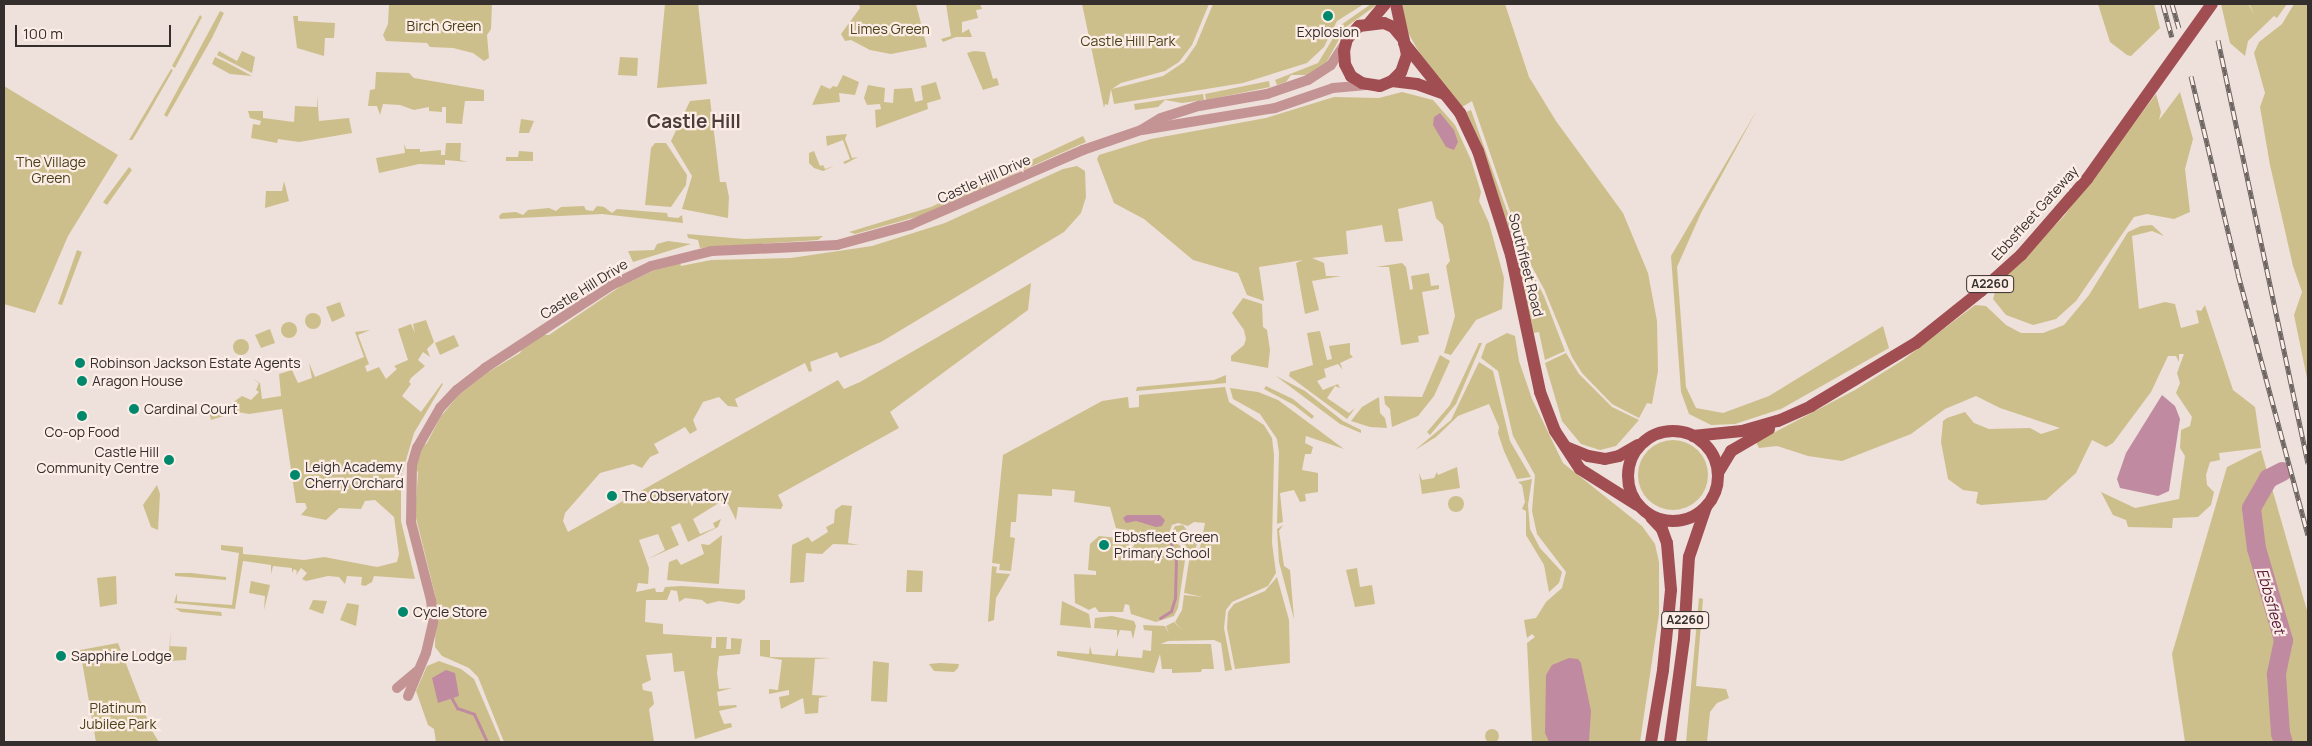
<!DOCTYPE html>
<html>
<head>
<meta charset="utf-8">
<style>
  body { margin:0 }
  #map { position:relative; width:2312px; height:746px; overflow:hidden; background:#eee0da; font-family:Manrope,sans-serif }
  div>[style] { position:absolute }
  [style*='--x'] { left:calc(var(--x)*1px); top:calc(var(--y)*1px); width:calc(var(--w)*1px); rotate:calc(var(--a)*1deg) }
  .green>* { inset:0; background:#cdbf8b }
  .round { border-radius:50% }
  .water>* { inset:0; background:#c08ba1 }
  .pier>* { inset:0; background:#eee0da }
  .stream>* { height:3px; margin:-1.5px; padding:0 1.5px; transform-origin:1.5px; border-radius:1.5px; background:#c08ba1 }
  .river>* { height:19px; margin:-9.5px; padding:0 9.5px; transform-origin:9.5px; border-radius:9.5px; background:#c08ba1 }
  .minor>* { height:10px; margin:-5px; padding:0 5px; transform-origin:5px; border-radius:5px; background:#c49494 }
  .major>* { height:12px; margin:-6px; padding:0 6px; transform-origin:6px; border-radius:6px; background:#a14e53 }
  .major>.ring { margin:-6px; padding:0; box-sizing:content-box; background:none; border:12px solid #a14e53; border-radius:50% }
  .rail>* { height:5px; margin-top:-2.5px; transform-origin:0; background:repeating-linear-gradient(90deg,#fcede7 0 9px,#6d6561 0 18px); box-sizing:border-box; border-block:1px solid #6d6561 }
  .dots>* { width:14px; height:14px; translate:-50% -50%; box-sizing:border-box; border:2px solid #fcede7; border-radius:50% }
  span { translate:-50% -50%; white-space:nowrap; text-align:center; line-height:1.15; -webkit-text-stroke:4.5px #fcede7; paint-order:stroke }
  .shield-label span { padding:1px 4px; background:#fcede7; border:1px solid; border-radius:4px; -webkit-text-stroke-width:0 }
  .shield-label { font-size:12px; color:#342e2c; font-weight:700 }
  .park-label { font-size:14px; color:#4c4118 }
  .poi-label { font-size:14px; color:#342e2c }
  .left { translate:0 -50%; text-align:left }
  .right { translate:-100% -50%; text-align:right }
  .street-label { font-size:14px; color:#342e2c }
  .water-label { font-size:15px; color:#511133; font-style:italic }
  .district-label { font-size:19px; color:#4a3e3a; font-weight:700 }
  .frame { position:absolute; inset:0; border:5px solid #342e2c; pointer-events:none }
  .scale { position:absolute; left:15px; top:25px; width:156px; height:22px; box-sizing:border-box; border:2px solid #342e2c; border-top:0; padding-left:6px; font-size:15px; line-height:18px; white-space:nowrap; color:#342e2c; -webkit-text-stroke:4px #fcede7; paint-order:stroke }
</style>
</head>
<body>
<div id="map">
  <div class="green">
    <div style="clip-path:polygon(389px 4px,492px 4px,491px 29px,487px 35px,489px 58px,484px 61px,473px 53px,453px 48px,430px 47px,427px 43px,386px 41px,383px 35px,388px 24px)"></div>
    <div style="clip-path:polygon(665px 4px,698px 4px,707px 84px,657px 88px)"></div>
    <div style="clip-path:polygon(859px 4px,916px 4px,927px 47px,891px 54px,870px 50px,851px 40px,845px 41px,841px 34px,860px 8px)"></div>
    <div style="clip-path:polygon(946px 4px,980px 4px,982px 9px,976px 10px,978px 18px,962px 22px,962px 33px,969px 29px,972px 37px,956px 37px,943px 42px,941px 39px,951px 36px)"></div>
    <div style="clip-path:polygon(1082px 4px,1209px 4px,1192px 45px,1179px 62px,1165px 71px,1121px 83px,1112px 89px,1163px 76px,1184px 62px,1196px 45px,1213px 4px,1364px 4px,1337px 21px,1324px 47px,1307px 63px,1243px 83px,1114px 104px,1111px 89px,1108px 105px,1105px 104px,1104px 108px)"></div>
    <div style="clip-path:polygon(1371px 4px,1378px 4px,1346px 27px,1326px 63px,1309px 75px,1291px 75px,1286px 82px,1277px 85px,1275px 80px,1318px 63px,1341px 25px)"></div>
    <div style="clip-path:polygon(1400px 4px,1505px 4px,1529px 77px,1556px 121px,1623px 213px,1648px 273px,1657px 321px,1658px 371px,1652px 404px,1647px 403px,1639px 418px,1612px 404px,1582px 373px,1572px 357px,1544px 289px,1524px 252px,1472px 101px,1462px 107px,1426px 65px,1405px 27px)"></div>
    <div style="clip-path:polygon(2098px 4px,2154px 4px,2160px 28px,2131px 56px,2127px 55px,2110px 42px)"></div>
    <div style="clip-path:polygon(2221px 4px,2248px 4px,2255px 15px,2249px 4px,2287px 4px,2277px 18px,2274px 16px,2248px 41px,2245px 56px,2230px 43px)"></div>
    <div style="clip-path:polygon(2294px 4px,2308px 4px,2308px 383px,2294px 315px,2302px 292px,2293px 266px,2270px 165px,2260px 107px,2265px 93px,2254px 53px,2259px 42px,2282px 24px)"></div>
    <div style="clip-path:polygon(220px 11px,224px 13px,212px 38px,167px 117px,164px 115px)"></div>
    <div style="clip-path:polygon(200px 15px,202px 17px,175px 68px,172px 66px)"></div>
    <div style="clip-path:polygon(293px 16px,298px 16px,298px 21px,335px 23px,334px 38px,325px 38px,324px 56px,297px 48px)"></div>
    <div style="clip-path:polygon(219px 51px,237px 61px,242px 51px,255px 57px,252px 73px,217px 55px)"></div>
    <div style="clip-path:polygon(974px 51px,985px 52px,993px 79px,997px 78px,999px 85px,983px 90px,967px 53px)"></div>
    <div style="clip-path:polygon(215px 57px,226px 62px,252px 76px,230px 74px,212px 64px)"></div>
    <div style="clip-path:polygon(620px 57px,638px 58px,637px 76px,618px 75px)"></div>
    <div style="clip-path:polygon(171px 69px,173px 70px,148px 114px,133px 139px,132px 140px,129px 140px)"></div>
    <div style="clip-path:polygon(376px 72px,409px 73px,414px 78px,484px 90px,484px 101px,465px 101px,462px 124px,446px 123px,446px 107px,442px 107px,442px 112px,429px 111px,429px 107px,414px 110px,400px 105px,383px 104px,380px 115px,377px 106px,368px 106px,370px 90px,375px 89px)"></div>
    <div style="clip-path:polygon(843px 75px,859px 82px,855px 95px,839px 93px,840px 102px,812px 105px,821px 85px,830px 89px,833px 86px,837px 87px)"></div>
    <div style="clip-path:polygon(1269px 81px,1270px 87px,1206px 100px,1205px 94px)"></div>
    <div style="clip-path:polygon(936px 82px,941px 99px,927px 103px,928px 109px,876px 128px,875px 110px,881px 109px,880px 104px,867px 105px,864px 98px,868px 85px,885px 88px,884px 102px,893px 103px,894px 89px,912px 88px,915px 102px,923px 100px,921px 86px)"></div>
    <div style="clip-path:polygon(4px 86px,118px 155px,68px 236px,35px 313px,4px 304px)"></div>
    <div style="clip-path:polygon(1402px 92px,1433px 100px,1455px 125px,1471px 160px,1481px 192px,1479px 201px,1489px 223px,1504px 278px,1502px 309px,1476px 320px,1451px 355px,1444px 353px,1455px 316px,1446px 266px,1450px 261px,1443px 225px,1436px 218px,1432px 201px,1398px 209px,1403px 241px,1385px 242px,1382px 225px,1346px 231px,1348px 254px,1312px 258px,1324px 263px,1326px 276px,1341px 276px,1312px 281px,1319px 310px,1305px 314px,1296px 263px,1303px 260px,1259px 267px,1264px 301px,1247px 295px,1238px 273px,1193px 260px,1144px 219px,1114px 203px,1097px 159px,1099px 155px,1151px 139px,1266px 118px,1334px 97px,1379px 98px)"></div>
    <div style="clip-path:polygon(2180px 92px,2193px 139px,2185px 169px,2190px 212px,2174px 219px,2147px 214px,2134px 217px,2076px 301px,2056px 319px,2033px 325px,2006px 315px,1993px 299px,1997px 285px,2064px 216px,2156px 94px,2161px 112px,2159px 120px)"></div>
    <div style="clip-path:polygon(1203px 94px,1204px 100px,1182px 103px,1165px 100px,1158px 107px,1135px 110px,1134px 104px)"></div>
    <div style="clip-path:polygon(317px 95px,319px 121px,349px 118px,352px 133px,299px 142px,278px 139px,277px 143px,251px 138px,253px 124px,260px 125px,261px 121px,250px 118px,248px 111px,263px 111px,263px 118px,294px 122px,295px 106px,317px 107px)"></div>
    <div style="clip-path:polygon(710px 99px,720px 182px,726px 182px,729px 197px,728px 218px,682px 209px,692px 176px,671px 141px,690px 101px)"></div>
    <div style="clip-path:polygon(1471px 110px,1522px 253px,1544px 296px,1565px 351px,1545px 360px,1539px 332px,1534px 333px,1512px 237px,1480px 141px,1466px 112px)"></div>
    <div style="clip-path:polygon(1757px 110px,1701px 213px,1677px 267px,1686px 387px,1696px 408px,1723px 413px,1769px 396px,1883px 326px,1889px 348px,1781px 409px,1735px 424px,1711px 425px,1689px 414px,1681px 392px,1671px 256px)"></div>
    <div style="clip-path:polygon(521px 119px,534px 121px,529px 133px,519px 133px)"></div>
    <div style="clip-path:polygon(847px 134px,845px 139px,852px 158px,858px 157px,845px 164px,843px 162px,850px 159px,843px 140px,827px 146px,826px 136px)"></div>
    <div style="clip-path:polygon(1083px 136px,1086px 142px,923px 215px,855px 234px,849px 232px,931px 207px)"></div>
    <div style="clip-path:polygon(446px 143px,461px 143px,460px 160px,468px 162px,445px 160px,445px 165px,419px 164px,379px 173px,376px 158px,405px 153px,404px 144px,406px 149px,420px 149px,420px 152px,441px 150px,441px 155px,445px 155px)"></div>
    <div style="clip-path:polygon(655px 143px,666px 143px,687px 175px,686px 185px,671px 207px,645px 205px,651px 148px)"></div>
    <div style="clip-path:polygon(519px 151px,533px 152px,533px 161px,506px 161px,506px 157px,518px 157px)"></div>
    <div style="clip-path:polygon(814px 151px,820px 166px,823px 165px,825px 169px,834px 166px,823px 171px,814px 168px,809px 163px,809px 153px)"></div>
    <div style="clip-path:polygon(1077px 166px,1085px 171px,1086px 197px,1081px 213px,1064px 232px,881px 342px,840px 358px,837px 352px,810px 362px,812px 371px,809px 372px,805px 363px,735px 399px,738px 407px,728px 406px,719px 397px,703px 402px,693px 420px,697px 430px,690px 434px,685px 427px,654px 444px,659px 453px,650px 457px,642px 468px,633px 464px,600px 473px,565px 513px,563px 521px,568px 532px,838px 380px,844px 389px,860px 382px,1031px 283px,1028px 310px,890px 412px,899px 428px,778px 495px,783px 505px,781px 509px,738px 507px,736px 520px,728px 504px,722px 501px,693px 519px,700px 534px,715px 528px,713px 523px,721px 519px,718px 527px,688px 542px,680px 523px,671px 527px,679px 545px,648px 559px,665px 550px,658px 534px,639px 540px,649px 568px,648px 584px,638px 583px,636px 592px,655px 588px,656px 592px,663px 592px,665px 587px,681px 586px,745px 590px,745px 599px,739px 604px,719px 601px,707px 604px,702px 600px,685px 598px,679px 602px,677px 591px,671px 590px,667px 600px,646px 600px,645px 622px,663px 624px,663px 634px,712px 637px,711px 648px,716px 648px,716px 637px,727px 637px,726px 649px,731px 649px,731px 638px,742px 639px,740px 654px,719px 656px,717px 673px,719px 689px,732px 688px,717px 692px,719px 706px,736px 705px,737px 707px,719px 711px,724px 724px,731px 723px,732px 727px,695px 739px,684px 671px,674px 672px,672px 653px,646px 655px,651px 680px,642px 684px,643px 690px,652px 692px,654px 704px,649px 709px,654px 742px,504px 742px,478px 677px,469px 668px,442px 656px,435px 647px,436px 599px,415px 514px,418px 473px,415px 464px,419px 449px,427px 443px,441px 416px,459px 395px,485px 374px,520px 353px,525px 344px,539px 335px,549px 335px,621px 286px,657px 269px,680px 262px,681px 266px,711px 260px,791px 258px,872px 246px,945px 223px,1063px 169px)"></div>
    <div style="clip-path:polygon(129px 167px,132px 170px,107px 205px,103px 202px)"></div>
    <div style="clip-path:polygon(284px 181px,289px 201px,265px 208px,266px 191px,282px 191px)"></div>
    <div style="clip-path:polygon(584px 206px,586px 210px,593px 211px,597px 206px,604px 207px,612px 213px,617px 209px,667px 213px,668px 217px,678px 218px,682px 215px,683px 223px,602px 214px,500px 219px,499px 216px,502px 213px,516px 212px,523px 215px,528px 210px,549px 208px,556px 211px,561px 207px)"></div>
    <div style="clip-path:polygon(2152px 225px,2164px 236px,2152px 231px,2132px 236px,2139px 309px,2165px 302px,2175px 304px,2181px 328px,2199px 323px,2196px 310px,2201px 311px,2205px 305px,2233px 390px,2255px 407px,2261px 448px,2219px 453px,2220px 460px,2210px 462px,2206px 475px,2207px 485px,2214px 492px,2211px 505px,2198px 517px,2173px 518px,2172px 528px,2128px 527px,2126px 520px,2113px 515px,2101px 492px,2135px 508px,2179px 499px,2185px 456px,2180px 448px,2181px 430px,2190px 426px,2192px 417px,2176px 393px,2180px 383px,2177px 373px,2184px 354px,2179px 354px,2179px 362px,2176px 356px,2168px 356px,2151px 392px,2113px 443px,2106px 447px,2092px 440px,2076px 473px,2046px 500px,1981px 505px,1976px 503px,1978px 492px,1963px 490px,1948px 479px,1941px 442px,1943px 421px,1947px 418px,1965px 412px,1974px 423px,1989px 429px,2030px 428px,2041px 434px,2060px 428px,2000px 408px,1976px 396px,1945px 409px,1911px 434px,1842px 461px,1808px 456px,1777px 446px,1759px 448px,1756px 442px,1855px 390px,1903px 360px,1975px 305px,1986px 306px,2006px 325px,2021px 333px,2043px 333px,2064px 325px,2089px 295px,2128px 232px,2141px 226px)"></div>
    <div style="clip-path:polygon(687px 234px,744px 239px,823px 236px,818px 240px,700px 248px,698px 240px,688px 238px)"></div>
    <div style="clip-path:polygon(668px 241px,691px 244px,633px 262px,628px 251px,654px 250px,657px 244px)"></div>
    <div style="clip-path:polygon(77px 250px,82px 252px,62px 305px,58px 304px)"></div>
    <div style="clip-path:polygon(1402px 263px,1406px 267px,1410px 290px,1413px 289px,1411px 276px,1429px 273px,1431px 286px,1439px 285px,1439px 289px,1422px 292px,1429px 334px,1418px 336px,1419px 342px,1401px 345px,1389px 267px,1376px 267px)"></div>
    <div style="clip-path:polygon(1243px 298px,1262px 304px,1263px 327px,1267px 330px,1270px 350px,1268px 368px,1231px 361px,1231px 356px,1244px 345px,1246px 339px,1244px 330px,1232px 313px)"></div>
    <div style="clip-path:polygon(340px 302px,345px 316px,332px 322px,326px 307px)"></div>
    <div class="round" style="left:305px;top:313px;width:16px;height:16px"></div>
    <div style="clip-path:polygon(426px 320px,434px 342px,427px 349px,430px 357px,423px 352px,418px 360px,425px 366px,411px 378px,409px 382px,411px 384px,402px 396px,421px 412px,442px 383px,443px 384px,414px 433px,401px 477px,401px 521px,415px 579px,374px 576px,372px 582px,365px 586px,361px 585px,362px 577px,347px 576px,345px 584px,339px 577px,328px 576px,306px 581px,302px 579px,307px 573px,301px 568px,296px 575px,297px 571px,294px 569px,292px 573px,292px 568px,273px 566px,271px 574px,271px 565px,243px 561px,235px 609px,174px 603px,177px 593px,177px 601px,232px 605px,239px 553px,221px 550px,221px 545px,243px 547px,243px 554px,304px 560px,324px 557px,377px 567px,397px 562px,399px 554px,394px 517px,375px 500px,365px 501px,361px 509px,339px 508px,326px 520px,301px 515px,307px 508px,305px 503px,296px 503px,282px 409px,249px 414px,237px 412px,211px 420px,209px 412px,197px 414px,232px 403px,242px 396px,251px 400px,259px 392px,256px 390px,259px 383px,253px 379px,260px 383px,262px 399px,281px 396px,279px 374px,292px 370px,298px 383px,312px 378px,309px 363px,315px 377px,364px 357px,355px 332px,370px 330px,358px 335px,369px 364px,365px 366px,367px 372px,379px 367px,386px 379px,397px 369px,394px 366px,408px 360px,398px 329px,411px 324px,415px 333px,413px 324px)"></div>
    <div class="round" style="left:281px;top:322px;width:16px;height:16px"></div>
    <div style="clip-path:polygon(270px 329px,275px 343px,261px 348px,255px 335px)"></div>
    <div style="clip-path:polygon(1320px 331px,1327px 360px,1332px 359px,1329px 346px,1350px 343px,1350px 354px,1353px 357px,1340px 363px,1343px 370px,1338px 364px,1324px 369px,1326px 377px,1317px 381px,1323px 390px,1338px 384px,1340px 388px,1335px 386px,1327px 398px,1349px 413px,1355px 408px,1347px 419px,1289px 376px,1290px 372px,1313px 365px,1307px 333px)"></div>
    <div style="clip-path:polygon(1507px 333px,1515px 336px,1519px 361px,1532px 399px,1563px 463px,1642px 526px,1655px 544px,1659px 562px,1659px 614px,1640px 742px,1532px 742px,1527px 643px,1535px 637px,1532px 634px,1527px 638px,1524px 620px,1536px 618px,1546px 602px,1562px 588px,1566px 572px,1537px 534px,1532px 511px,1535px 475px,1513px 436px,1498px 371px,1481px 358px,1486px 344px)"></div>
    <div style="clip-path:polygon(454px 335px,459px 346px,440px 355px,435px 343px)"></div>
    <div class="round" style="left:233px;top:339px;width:16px;height:16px"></div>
    <div style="clip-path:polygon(1479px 343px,1482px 343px,1456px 404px,1430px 435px,1427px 432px,1450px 405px)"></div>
    <div style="clip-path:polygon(1566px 353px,1579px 374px,1612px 407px,1639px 420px,1616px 446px,1600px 450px,1581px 444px,1562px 421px,1545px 363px)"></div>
    <div style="clip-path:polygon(1440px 355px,1450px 361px,1434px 396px,1418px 416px,1392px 427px,1390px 409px,1385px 404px,1384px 396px,1422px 397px)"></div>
    <div style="clip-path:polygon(1479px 362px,1493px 371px,1510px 441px,1531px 477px,1517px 479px,1504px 451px,1498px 433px,1499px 427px,1489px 404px,1458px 416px,1436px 437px,1415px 450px,1451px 420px)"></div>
    <div style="clip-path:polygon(1226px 375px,1226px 383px,1136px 391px,1137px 387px,1214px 380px)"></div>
    <div style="clip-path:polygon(1276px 376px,1305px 391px,1343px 421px,1361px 430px,1361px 433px,1340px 424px)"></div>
    <div style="clip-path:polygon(1266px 386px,1293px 399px,1314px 416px,1312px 419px,1294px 405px,1264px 389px)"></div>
    <div style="clip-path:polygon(1225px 387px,1229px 402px,1264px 425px,1272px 438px,1274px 455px,1272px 543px,1276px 573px,1268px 586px,1232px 602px,1226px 610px,1224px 628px,1232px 670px,1225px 671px,1221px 643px,1214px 640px,1168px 641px,1161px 644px,1211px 644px,1214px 669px,1202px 669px,1201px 672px,1172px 673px,1172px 669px,1162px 669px,1160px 654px,1154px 673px,1057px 656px,1057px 651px,1089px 654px,1090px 646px,1092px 654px,1115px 656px,1118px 648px,1118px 656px,1142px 658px,1143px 650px,1151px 651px,1152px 631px,1144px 630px,1143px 625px,1165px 626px,1169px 634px,1166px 626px,1174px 622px,1182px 630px,1175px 622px,1182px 610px,1184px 595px,1203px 597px,1184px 593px,1190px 555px,1200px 548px,1205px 523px,1194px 522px,1188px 526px,1178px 523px,1172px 525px,1169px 534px,1151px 536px,1141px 533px,1141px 530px,1139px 533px,1116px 528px,1110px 507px,1074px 502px,1075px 491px,1052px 489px,1052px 496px,1018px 494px,1016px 522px,1011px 522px,1010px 537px,1015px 538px,1011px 571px,999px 570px,1000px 564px,992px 563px,1003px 455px,1102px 401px,1128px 397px,1129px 408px,1139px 407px,1139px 395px)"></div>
    <div style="clip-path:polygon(1230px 388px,1258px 392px,1278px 400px,1344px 449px,1306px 436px,1305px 443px,1313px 447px,1311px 454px,1305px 454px,1302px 470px,1318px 473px,1318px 492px,1305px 494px,1306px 501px,1300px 502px,1294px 490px,1280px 493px,1283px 522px,1277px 524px,1279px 453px,1277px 439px,1260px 414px,1233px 399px)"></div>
    <div style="clip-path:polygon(1379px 397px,1380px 413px,1385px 418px,1387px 428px,1370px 427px,1351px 421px,1362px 407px)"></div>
    <div class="round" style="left:1638px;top:440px;width:70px;height:70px"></div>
    <div style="clip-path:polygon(2261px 450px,2308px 614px,2308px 742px,2185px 742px,2172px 654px,2227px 467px)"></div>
    <div style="clip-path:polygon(1457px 467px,1460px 488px,1422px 494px,1419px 473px,1422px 480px,1434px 478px,1437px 472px,1438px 475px)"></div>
    <div style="clip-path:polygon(1532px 479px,1528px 505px,1530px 529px,1540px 548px,1562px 572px,1559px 583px,1549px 592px,1544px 565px,1526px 535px,1526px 511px,1522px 509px,1525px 502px,1522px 485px,1518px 482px)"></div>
    <div style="clip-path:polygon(157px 485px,160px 494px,158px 530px,151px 527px,143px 505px)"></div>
    <div class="round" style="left:1448px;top:496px;width:16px;height:16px"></div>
    <div style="clip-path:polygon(842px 505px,852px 506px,848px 543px,859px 545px,833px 544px,822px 554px,806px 553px,804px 582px,790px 583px,792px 545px,808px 537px,812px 542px,828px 532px,826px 527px,834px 523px,835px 510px)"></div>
    <div style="clip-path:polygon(1183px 525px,1192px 537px,1198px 539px,1195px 551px,1190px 553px,1181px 539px,1171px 534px,1175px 526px)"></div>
    <div style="clip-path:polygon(1283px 525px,1279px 531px,1284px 566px,1290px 570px,1294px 619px,1279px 562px,1277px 529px)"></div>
    <div style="clip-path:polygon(722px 535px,719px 584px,667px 580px,669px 562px,677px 559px,681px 565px,704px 554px,701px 544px,709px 545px)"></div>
    <div style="clip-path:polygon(1099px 536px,1117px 538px,1127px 536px,1129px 546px,1133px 547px,1137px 538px,1171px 539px,1183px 548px,1185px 560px,1178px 608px,1174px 616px,1156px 622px,1131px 614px,1129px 605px,1125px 604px,1123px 612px,1099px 612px,1095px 607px,1089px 610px,1075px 603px,1074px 574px,1096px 575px,1096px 571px,1088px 570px,1090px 544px)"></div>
    <div style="clip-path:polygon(992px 566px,997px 567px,996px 573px,1010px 574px,996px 598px,994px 620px,988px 622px)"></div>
    <div style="clip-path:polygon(1357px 568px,1360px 587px,1372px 585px,1375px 604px,1355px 607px,1346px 570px)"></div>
    <div style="clip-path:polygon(907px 570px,923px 571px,922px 592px,906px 592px)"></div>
    <div style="clip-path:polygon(175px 573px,191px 573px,226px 577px,226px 580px,175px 576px)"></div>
    <div style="clip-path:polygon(116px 576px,117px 604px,100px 607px,97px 578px)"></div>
    <div style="clip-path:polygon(1277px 577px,1289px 620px,1290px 663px,1235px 669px,1227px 628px,1228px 612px,1234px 604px,1265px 591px)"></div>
    <div style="clip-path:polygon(251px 581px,270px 585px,264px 610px,265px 596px,249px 593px)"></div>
    <div style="clip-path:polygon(1700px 587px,1699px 598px,1703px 599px,1696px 686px,1726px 689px,1729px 698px,1717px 703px,1710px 712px,1707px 742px,1686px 742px)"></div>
    <div style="clip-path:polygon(313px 600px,327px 601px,323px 614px,309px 609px)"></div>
    <div style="clip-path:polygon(1062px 601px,1089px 614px,1091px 628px,1060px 625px)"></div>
    <div style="clip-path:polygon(347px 603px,359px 605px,356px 626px,340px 620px)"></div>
    <div style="clip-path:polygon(175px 608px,221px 612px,222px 616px,181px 612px)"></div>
    <div style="clip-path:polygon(1112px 616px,1134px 621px,1136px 626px,1133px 639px,1131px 631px,1120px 630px,1117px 638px,1117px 630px,1094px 628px,1095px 618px)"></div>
    <div style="clip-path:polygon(171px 630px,170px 646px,187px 647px,186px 660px,168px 661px)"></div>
    <div style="clip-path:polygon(760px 640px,770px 640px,770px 657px,831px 658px,815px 659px,812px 695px,828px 696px,819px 698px,818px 713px,805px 714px,803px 698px,781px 709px,779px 697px,789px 695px,789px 690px,769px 694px,769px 689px,778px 690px,782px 660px,760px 656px)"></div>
    <div style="clip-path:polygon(118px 643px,152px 731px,159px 742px,96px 742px,80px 650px)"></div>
    <div style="clip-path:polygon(439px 661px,461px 669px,474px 679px,501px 742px,436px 742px,434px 729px,428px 725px,416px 691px,427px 666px)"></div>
    <div style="clip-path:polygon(873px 661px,889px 663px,887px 702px,871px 701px)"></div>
    <div style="clip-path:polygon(940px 663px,959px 664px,958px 668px,954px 672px,934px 671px,929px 664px)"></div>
    <div class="round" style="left:1485px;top:729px;width:14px;height:14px"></div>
  </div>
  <div class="water">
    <div style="clip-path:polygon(1440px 113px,1454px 130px,1458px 142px,1454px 150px,1446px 147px,1433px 125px,1434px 117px)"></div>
    <div style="clip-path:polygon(2162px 395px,2175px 406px,2180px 419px,2169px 491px,2158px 496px,2120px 488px,2117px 479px,2126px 453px)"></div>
    <div style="clip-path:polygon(1127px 515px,1160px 515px,1165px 520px,1162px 526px,1156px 527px,1136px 521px,1126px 523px,1123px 518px)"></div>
    <div style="clip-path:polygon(1569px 658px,1578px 659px,1581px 663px,1591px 711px,1589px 742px,1549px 742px,1545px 733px,1546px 675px,1552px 665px)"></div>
    <div style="clip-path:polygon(446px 670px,455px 673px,459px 696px,438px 703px,432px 678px)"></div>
  </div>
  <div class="pier">
    <div style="clip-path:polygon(2308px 444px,2308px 469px,2283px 474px,2279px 458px)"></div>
  </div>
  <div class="stream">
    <div style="--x:1160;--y:618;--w:13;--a:-32"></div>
    <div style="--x:1171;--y:611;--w:14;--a:-73"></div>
    <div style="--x:1175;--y:598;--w:40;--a:-88.6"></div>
    <div style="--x:1176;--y:558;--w:15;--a:-110"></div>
    <div style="--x:451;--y:697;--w:13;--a:61"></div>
    <div style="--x:457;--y:708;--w:18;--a:19"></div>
    <div style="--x:474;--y:714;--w:31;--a:65"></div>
  </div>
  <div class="river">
    <div style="--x:2282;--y:471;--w:16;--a:153"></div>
    <div style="--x:2268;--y:478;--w:34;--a:120"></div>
    <div style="--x:2251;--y:508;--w:40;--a:82.9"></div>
    <div style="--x:2256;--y:548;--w:96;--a:73.6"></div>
    <div style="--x:2283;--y:640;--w:35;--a:102"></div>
    <div style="--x:2276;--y:674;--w:59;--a:86.1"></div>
    <div style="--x:2280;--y:733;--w:9;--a:72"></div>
  </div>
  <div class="minor">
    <div style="--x:1142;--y:130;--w:135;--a:-9.4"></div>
    <div style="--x:1275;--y:108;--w:61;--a:-19"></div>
    <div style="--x:1333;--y:88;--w:33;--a:-5"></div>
    <div style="--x:397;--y:688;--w:26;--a:-40"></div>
    <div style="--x:408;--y:696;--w:47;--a:-67.3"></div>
    <div style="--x:426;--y:653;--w:32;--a:-77"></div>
    <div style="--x:433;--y:622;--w:22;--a:-95"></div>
    <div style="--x:431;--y:600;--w:81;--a:-104.4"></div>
    <div style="--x:411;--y:522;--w:57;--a:-89"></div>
    <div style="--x:412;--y:465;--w:18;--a:-74"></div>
    <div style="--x:417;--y:448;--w:46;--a:-60.1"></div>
    <div style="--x:440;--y:408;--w:25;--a:-47"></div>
    <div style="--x:457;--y:390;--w:36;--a:-38"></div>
    <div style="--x:485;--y:368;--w:152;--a:-33.2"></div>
    <div style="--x:612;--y:285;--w:43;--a:-26"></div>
    <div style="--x:651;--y:266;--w:63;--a:-13.8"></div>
    <div style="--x:712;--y:251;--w:125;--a:-2.7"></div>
    <div style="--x:837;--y:245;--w:76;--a:-15.3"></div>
    <div style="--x:910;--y:225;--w:189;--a:-23.4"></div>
    <div style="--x:1083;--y:150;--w:61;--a:-19"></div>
    <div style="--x:1141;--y:130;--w:23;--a:-31"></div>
    <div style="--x:1161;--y:118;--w:40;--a:-18"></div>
    <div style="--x:1199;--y:106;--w:69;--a:-10"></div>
    <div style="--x:1267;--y:94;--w:43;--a:-18.9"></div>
    <div style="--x:1308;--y:80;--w:27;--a:-33"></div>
    <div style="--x:1331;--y:65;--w:24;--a:-57"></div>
  </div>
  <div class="major">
    <div style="--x:1396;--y:4;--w:52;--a:77.8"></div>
    <div style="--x:1407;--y:55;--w:18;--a:109"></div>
    <div style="--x:1401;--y:72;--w:13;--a:135"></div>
    <div style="--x:1392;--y:81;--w:13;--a:157"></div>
    <div style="--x:1380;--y:86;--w:18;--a:-171"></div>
    <div style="--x:1362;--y:83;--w:13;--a:-148"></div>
    <div style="--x:1351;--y:76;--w:13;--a:-117"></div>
    <div style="--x:1345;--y:64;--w:13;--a:-94"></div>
    <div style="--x:1344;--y:51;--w:12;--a:-76"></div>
    <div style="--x:1347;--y:39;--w:18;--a:-47"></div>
    <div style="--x:1359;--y:26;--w:25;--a:-7"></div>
    <div style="--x:1384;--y:23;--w:10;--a:24"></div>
    <div style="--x:1393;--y:27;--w:16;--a:50"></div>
    <div style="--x:1370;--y:22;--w:23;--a:-50"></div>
    <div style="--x:1404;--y:43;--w:90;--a:51.3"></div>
    <div style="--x:1460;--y:113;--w:42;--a:64.7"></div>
    <div style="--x:1478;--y:151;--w:109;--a:72.4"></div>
    <div style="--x:1511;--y:255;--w:140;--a:78"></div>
    <div style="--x:1540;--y:392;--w:42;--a:69"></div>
    <div style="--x:1555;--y:431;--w:45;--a:56.7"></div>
    <div style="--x:1580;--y:469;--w:67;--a:32.3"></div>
    <div style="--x:1392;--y:81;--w:25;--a:7"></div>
    <div style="--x:1417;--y:84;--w:29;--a:20"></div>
    <div class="ring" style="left:1628px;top:431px;width:78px;height:78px"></div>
    <div style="--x:1693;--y:436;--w:49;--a:-5.8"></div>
    <div style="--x:1742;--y:431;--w:37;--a:-16"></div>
    <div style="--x:1778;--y:421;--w:36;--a:-24"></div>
    <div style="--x:1811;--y:406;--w:122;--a:-31"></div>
    <div style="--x:1916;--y:343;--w:83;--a:-38.7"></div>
    <div style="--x:1981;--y:291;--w:54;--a:-42"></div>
    <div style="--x:2021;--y:255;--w:101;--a:-49"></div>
    <div style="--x:2087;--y:179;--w:215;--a:-54.5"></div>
    <div style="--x:1566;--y:447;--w:24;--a:22"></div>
    <div style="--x:1588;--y:456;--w:17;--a:10"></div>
    <div style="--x:1605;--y:459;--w:14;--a:-12"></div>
    <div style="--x:1619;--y:456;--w:22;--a:-30"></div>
    <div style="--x:1718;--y:473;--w:26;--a:-59"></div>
    <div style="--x:1731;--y:451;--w:44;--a:-30.1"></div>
    <div style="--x:1651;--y:742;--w:73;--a:-80.5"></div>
    <div style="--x:1663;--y:670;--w:80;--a:-84.3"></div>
    <div style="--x:1671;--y:590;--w:47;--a:-94.9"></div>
    <div style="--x:1667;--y:543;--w:15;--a:-110"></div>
    <div style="--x:1662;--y:529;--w:16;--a:-133"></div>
    <div style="--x:1670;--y:742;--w:105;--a:-82.3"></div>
    <div style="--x:1684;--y:638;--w:81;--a:-86.5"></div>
    <div style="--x:1689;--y:557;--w:53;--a:-71.2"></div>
  </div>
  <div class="rail">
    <div style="--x:2163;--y:4;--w:34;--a:75"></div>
    <div style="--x:2172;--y:4;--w:25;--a:74"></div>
    <div style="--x:2218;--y:40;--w:433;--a:78"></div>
    <div style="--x:2191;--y:76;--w:204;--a:76.6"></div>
    <div style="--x:2238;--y:274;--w:270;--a:75"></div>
  </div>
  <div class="dots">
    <div style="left:1328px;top:16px;background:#00886d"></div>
    <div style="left:80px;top:363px;background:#00886d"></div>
    <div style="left:82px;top:381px;background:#00886d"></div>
    <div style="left:134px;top:409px;background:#00886d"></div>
    <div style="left:82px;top:416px;background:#00886d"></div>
    <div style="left:169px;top:460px;background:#00886d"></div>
    <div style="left:295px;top:475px;background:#00886d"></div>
    <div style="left:612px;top:496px;background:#00886d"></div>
    <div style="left:1104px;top:545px;background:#00886d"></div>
    <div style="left:403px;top:612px;background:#00886d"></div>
    <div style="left:61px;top:656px;background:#00886d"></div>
  </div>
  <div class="shield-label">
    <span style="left:1990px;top:284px">A2260</span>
    <span style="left:1685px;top:620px">A2260</span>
  </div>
  <div class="park-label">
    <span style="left:444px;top:26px">Birch Green</span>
    <span style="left:890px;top:29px">Limes Green</span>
    <span style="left:1128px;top:41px">Castle Hill Park</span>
    <span style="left:51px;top:170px">The Village<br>Green</span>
    <span style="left:118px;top:716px">Platinum<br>Jubilee Park</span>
  </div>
  <div class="poi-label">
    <span style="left:1328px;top:32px">Explosion</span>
    <span class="left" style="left:90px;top:363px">Robinson Jackson Estate Agents</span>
    <span class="left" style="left:92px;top:381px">Aragon House</span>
    <span class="left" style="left:144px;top:409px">Cardinal Court</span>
    <span style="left:82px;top:432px">Co-op Food</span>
    <span class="right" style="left:159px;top:460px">Castle Hill<br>Community Centre</span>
    <span class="left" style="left:305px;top:475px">Leigh Academy<br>Cherry Orchard</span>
    <span class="left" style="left:622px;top:496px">The Observatory</span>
    <span class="left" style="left:1114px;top:545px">Ebbsfleet Green<br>Primary School</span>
    <span class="left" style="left:413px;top:612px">Cycle Store</span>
    <span class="left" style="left:71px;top:656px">Sapphire Lodge</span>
  </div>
  <div class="street-label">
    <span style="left:984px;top:179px;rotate:-24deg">Castle Hill Drive</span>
    <span style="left:2035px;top:213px;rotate:-48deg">Ebbsfleet Gateway</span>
    <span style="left:1526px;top:265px;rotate:76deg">Southfleet Road</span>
    <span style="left:584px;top:289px;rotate:-32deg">Castle Hill Drive</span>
  </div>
  <div class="water-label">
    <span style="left:2271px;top:601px;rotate:74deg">Ebbsfleet</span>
  </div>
  <div class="district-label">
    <span style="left:694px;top:122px">Castle Hill</span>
  </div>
  <div class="frame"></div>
  <div class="scale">100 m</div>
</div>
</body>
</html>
